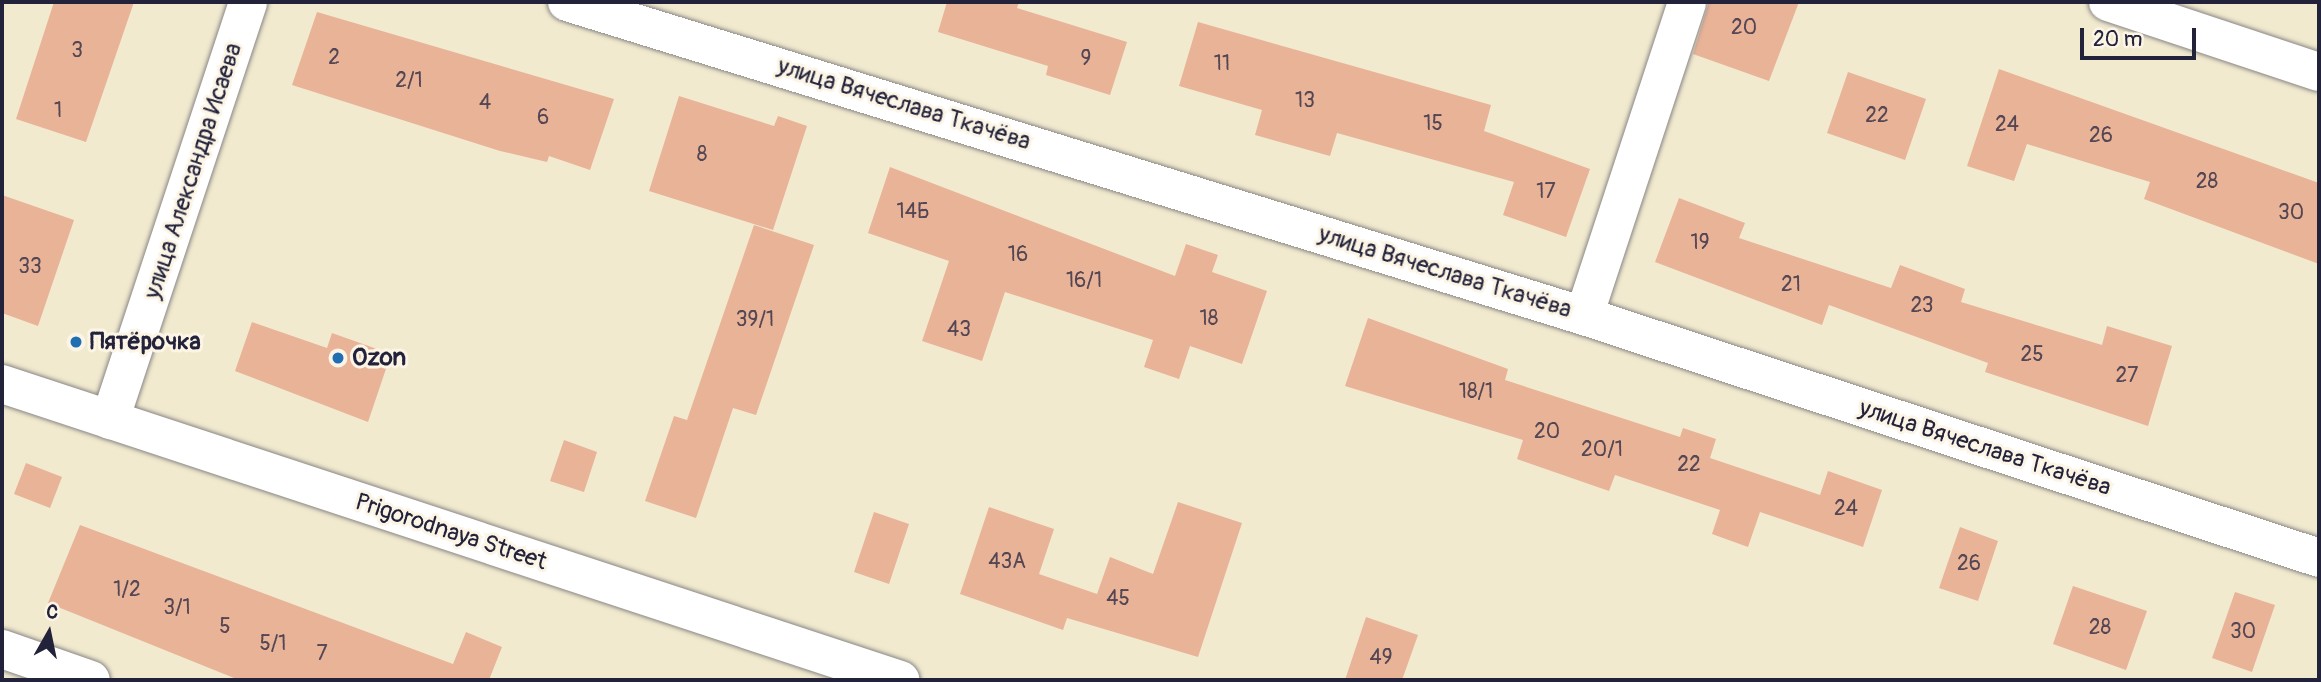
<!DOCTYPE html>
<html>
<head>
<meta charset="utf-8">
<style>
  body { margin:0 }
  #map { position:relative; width:2321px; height:682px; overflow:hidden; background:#f1eacf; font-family:Pangolin,sans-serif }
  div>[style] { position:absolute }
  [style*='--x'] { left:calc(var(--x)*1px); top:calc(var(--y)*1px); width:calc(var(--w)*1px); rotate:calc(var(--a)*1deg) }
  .building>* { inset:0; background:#e9b398 }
  .roads { filter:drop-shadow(0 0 2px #8a8685) drop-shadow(0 0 2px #8a8685) }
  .minor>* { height:38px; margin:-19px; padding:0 19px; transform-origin:19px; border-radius:19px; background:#fff }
  .dots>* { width:19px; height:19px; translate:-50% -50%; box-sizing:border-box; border:4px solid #fcf5e5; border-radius:50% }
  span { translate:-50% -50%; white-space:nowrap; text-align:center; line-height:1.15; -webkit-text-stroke:6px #fcf5e5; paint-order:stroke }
  .number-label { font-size:21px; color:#544652 }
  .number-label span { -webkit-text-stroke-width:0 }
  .street-label { font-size:24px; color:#22223b }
  .poi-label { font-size:24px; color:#22223b; font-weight:700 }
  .left { translate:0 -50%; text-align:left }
  .frame { position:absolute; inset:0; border:4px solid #22223b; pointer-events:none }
  .north { position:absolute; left:14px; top:598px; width:70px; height:70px; -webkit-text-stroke:5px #fcf5e5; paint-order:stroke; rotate:9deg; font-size:19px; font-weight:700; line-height:28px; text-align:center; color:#22223b }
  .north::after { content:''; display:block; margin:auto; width:24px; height:32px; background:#22223b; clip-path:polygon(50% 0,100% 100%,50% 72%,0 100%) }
  .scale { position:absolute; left:2080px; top:28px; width:116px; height:32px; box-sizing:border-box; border:4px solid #22223b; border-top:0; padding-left:9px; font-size:21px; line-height:24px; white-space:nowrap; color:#22223b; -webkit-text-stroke:5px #fcf5e5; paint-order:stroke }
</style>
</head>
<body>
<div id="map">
  <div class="building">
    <div style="clip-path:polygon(54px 2px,134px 2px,86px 142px,16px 119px)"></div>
    <div style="clip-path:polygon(947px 2px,1019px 2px,1017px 8px,1127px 42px,1110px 95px,1046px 75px,1048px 66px,938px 32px)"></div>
    <div style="clip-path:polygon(1709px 2px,1799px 2px,1769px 81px,1693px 54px)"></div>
    <div style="clip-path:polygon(317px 12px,614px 99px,590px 170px,549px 156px,547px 162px,500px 151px,292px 85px)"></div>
    <div style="clip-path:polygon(1198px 22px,1491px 105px,1484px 131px,1590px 169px,1566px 237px,1503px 215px,1514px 182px,1337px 133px,1330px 156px,1255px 135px,1262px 110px,1179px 86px)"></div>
    <div style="clip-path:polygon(1999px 69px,2319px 183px,2319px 264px,2144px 199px,2150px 182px,2027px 144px,2014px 181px,1967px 166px)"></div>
    <div style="clip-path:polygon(1848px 72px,1926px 99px,1905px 160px,1827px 133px)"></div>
    <div style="clip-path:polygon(679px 96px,774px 126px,778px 116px,807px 126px,773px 230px,649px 191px)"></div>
    <div style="clip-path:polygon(890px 167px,1175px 276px,1186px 244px,1218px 255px,1212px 272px,1267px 291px,1242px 364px,1190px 346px,1179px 379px,1144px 367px,1153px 340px,1005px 292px,982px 361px,922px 341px,949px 261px,868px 233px)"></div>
    <div style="clip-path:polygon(2px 195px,74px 220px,38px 326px,2px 313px)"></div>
    <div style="clip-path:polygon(1679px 198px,1745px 223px,1739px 238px,1891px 288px,1900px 265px,1965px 289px,1961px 302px,2102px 345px,2107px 326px,2172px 346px,2148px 426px,1985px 372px,1988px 363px,1829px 305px,1822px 325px,1655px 262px)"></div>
    <div style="clip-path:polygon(754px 225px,814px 245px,756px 415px,733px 408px,696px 518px,645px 501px,674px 416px,687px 420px)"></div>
    <div style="clip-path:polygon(1368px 318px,1508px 369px,1505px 380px,1680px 437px,1683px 428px,1716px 439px,1710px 458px,1820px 495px,1828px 471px,1882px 490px,1863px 547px,1760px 512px,1748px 547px,1712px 534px,1720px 510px,1615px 475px,1609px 491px,1517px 459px,1523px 440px,1345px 386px)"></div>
    <div style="clip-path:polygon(252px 322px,327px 348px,332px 333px,391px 354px,368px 422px,235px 371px)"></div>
    <div style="clip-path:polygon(564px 440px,597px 452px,584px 492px,550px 481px)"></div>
    <div style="clip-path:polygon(26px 463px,62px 477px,50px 508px,14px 494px)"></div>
    <div style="clip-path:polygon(1178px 502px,1242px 523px,1198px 657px,1067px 618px,1063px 630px,960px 594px,989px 507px,1054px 529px,1039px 574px,1097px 594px,1110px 557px,1153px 574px)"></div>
    <div style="clip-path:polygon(874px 512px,909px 524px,889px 584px,854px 572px)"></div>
    <div style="clip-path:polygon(80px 525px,453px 664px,466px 632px,502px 647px,489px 680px,239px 680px,48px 603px)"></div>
    <div style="clip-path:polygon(1960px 527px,1998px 541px,1978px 601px,1939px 588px)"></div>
    <div style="clip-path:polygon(2073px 586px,2147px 611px,2126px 670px,2053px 644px)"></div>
    <div style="clip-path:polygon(2235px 592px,2275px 605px,2252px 672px,2212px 658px)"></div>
    <div style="clip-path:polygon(1366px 617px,1418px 635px,1402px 680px,1345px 680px)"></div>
  </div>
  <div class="roads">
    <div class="minor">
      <div style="--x:567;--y:2;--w:1064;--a:17.16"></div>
      <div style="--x:1584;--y:316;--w:774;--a:18.22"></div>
      <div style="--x:2108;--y:2;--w:222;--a:18.4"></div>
      <div style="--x:1584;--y:316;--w:330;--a:-71.8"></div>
      <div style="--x:2;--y:384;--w:946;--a:18.24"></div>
      <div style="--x:110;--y:420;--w:440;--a:-71.7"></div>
      <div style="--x:2;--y:649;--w:94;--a:19.2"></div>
    </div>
  </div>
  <div class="dots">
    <div style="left:76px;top:342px;background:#1f6fb2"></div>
    <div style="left:338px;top:358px;background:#1f6fb2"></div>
  </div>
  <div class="number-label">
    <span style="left:1744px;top:28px">20</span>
    <span style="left:77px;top:51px">3</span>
    <span style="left:334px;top:58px">2</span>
    <span style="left:1086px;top:59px">9</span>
    <span style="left:1222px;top:64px">11</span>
    <span style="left:409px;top:81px">2/1</span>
    <span style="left:1305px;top:101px">13</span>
    <span style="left:485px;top:103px">4</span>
    <span style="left:58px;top:111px">1</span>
    <span style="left:1877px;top:116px">22</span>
    <span style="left:543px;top:118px">6</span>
    <span style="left:1433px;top:124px">15</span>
    <span style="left:2007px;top:125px">24</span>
    <span style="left:2101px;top:136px">26</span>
    <span style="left:702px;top:155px">8</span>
    <span style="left:2207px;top:182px">28</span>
    <span style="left:1546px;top:192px">17</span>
    <span style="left:913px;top:212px">14Б</span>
    <span style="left:2291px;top:213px">30</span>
    <span style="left:1700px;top:243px">19</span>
    <span style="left:1018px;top:255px">16</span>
    <span style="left:30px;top:267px">33</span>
    <span style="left:1084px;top:281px">16/1</span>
    <span style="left:1791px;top:285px">21</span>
    <span style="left:1922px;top:306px">23</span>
    <span style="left:1209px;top:319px">18</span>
    <span style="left:755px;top:320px">39/1</span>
    <span style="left:959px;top:330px">43</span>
    <span style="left:2032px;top:355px">25</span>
    <span style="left:2127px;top:376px">27</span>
    <span style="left:1476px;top:392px">18/1</span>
    <span style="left:1547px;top:432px">20</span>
    <span style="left:1602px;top:450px">20/1</span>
    <span style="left:1689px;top:465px">22</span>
    <span style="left:1846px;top:509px">24</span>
    <span style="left:1007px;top:562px">43А</span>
    <span style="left:1969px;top:564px">26</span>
    <span style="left:127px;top:590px">1/2</span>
    <span style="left:1118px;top:599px">45</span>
    <span style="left:177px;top:608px">3/1</span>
    <span style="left:225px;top:627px">5</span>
    <span style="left:2100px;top:628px">28</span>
    <span style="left:2243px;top:632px">30</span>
    <span style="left:273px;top:644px">5/1</span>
    <span style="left:322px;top:654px">7</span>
    <span style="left:1381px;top:658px">49</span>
  </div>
  <div class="street-label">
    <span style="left:904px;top:104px;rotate:17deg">улица Вячеслава Ткачёва</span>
    <span style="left:193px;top:171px;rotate:-72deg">улица Александра Исаева</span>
    <span style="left:1445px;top:272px;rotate:17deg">улица Вячеслава Ткачёва</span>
    <span style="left:1985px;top:448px;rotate:18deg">улица Вячеслава Ткачёва</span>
    <span style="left:451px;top:532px;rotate:18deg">Prigorodnaya Street</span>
  </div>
  <div class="poi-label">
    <span class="left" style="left:90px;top:342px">Пятёрочка</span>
    <span class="left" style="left:352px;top:358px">Ozon</span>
  </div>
  <div class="frame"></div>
  <div class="north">С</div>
  <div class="scale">20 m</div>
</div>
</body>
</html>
